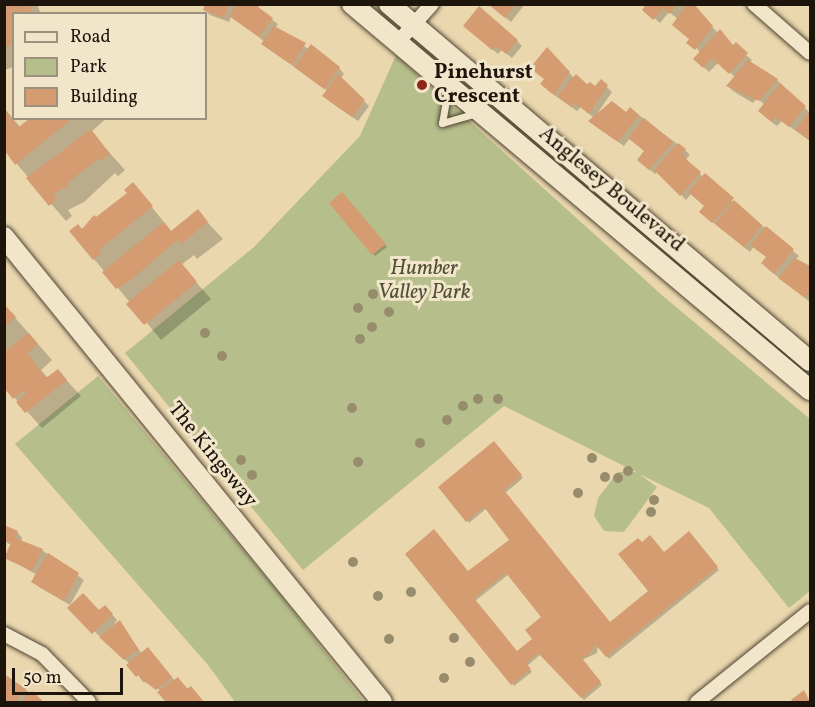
<!DOCTYPE html>
<html>
<head>
<meta charset="utf-8">
<style>
  body { margin:0 }
  #map { position:relative; width:815px; height:707px; overflow:hidden; background:#ead7ae; font-family:Vollkorn,serif }
  div>[style] { position:absolute }
  [style*='--x'] { left:calc(var(--x)*1px); top:calc(var(--y)*1px); width:calc(var(--w)*1px); rotate:calc(var(--a)*1deg) }
  .green>* { inset:0; background:#b6be8b }
  .shadow>* { inset:0; background:#0003 }
  .building>* { inset:0; background:#d49c70 }
  .roads { filter:drop-shadow(0 0 2px #504534) drop-shadow(0 0 2px #504534) }
  .lane>* { height:7px; margin:-3.5px; padding:0 3.5px; transform-origin:3.5px; border-radius:3.5px; background:#f1e5ca }
  .street>* { height:14px; margin:-7px; padding:0 7px; transform-origin:7px; border-radius:7px; background:#f1e5ca }
  .secondary>* { height:20px; margin:-10px; padding:0 10px; transform-origin:10px; border-radius:10px; background:#f1e5ca }
  .trees>* { width:10px; height:10px; margin:-5px; border-radius:50%; background:#978d6d }
  .dots>* { width:16px; height:16px; translate:-50% -50%; box-sizing:border-box; border:3px solid #f1e5ca; border-radius:50% }
  span { translate:-50% -50%; white-space:nowrap; text-align:center; line-height:1.15; -webkit-text-stroke:6px #f1e5ca; paint-order:stroke }
  .poi-label { font-size:21px; color:#1d140b; font-weight:700 }
  .left { translate:0 -50%; text-align:left }
  .street-label { font-size:21px; color:#1d140b }
  .park-label { font-size:21px; color:#535038; font-style:italic }
  .frame { position:absolute; inset:0; border:6px solid #1d140b; pointer-events:none }
  .legend { position:absolute; left:12px; top:12px; width:195px; height:108px; box-sizing:border-box; background:#f1e5ca; border:2px solid #9c917e; margin:0; padding:8px 10px; list-style:none; font-size:18px; color:#1d140b }
  .legend li { display:flex; align-items:center; gap:12px; height:30px }
  .legend b { width:30px; border:2px solid #9c917e }
  .scale { position:absolute; left:12px; top:668px; width:111px; height:27px; box-sizing:border-box; border:3px solid #1d140b; border-top:0; padding-left:8px; font-size:18px; line-height:21px; white-space:nowrap; color:#1d140b; -webkit-text-stroke:4px #f1e5ca; paint-order:stroke }
</style>
</head>
<body>
<div id="map">
  <div class="green">
    <div style="clip-path:polygon(360px 5px,380px 5px,396px 26px,393px 28px)"></div>
    <div style="clip-path:polygon(416px 39px,810px 370px,810px 386px,414px 45px)"></div>
    <div style="clip-path:polygon(396px 55px,664px 297px,810px 419px,810px 591px,789px 608px,709px 508px,639px 474px,657px 487px,624px 532px,604px 531px,594px 516px,598px 498px,618px 472px,636px 472px,504px 406px,303px 570px,125px 353px,254px 247px,360px 136px)"></div>
    <div style="clip-path:polygon(98px 376px,278px 592px,364px 702px,235px 702px,208px 665px,15px 444px)"></div>
  </div>
  <div class="shadow">
    <div style="clip-path:polygon(4px 4px,37px 4px,41px 14px,14px 14px,14px 67px,4px 70px)"></div>
    <div style="clip-path:polygon(207px 4px,260px 4px,258px 9px,278px 24px,275px 28px,339px 68px,344px 74px,341px 78px,369px 106px,358px 121px,329px 101px,328px 91px,269px 49px,265px 42px,231px 16px,229px 22px,210px 15px,205px 10px)"></div>
    <div style="clip-path:polygon(490px 4px,525px 4px,511px 22px)"></div>
    <div style="clip-path:polygon(648px 4px,691px 4px,718px 33px,752px 60px,749px 63px,777px 80px,810px 113px,810px 141px,782px 121px,777px 126px,765px 117px,765px 105px,757px 98px,753px 103px,733px 91px,728px 86px,735px 77px,719px 62px,709px 72px,695px 59px,700px 53px,678px 19px,669px 12px,660px 23px,647px 12px)"></div>
    <div style="clip-path:polygon(470px 31px,517px 41px,522px 46px,512px 58px,502px 50px,498px 54px)"></div>
    <div style="clip-path:polygon(547px 49px,574px 78px,595px 88px,601px 81px,612px 92px,597px 114px,626px 115px,631px 109px,685px 150px,690px 155px,686px 159px,703px 177px,793px 251px,799px 256px,795px 260px,810px 269px,810px 302px,768px 269px,768px 258px,754px 246px,750px 252px,706px 217px,706px 206px,692px 193px,686px 200px,658px 171px,655px 174px,644px 165px,646px 151px,630px 138px,624px 146px,595px 126px,590px 121px,594px 118px,581px 107px,577px 111px,547px 90px)"></div>
    <div style="clip-path:polygon(4px 108px,21px 128px,32px 118px,107px 118px,91px 132px,125px 170px,118px 176px,115px 173px,84px 202px,68px 210px,72px 216px,66px 221px,4px 149px)"></div>
    <div style="clip-path:polygon(133px 184px,172px 232px,197px 211px,223px 239px,197px 259px,194px 255px,181px 265px,211px 299px,161px 340px,94px 259px,82px 230px,129px 193px)"></div>
    <div style="clip-path:polygon(342px 194px,387px 247px,375px 256px,331px 203px)"></div>
    <div style="clip-path:polygon(4px 305px,52px 360px,41px 370px,48px 378px,58px 371px,81px 396px,42px 428px,4px 386px)"></div>
    <div style="clip-path:polygon(evenodd,494px 443px,523px 478px,505px 493px,610px 623px,650px 591px,664px 554px,691px 535px,719px 570px,609px 659px,598px 645px,597px 653px,582px 660px,602px 685px,584px 700px,541px 654px,527px 666px,532px 672px,514px 686px,407px 554px,468px 573px,511px 540px,487px 508px,469px 523px,440px 487px,494px 443px,509px 574px,543px 617px,534px 639px,517px 652px,475px 601px,509px 574px)"></div>
    <div style="clip-path:polygon(4px 528px,17px 532px,22px 538px,21px 542px,42px 550px,84px 580px,70px 605px,39px 587px,33px 582px,37px 575px,6px 557px,11px 545px,4px 541px)"></div>
    <div style="clip-path:polygon(105px 607px,117px 620px,112px 628px,120px 622px,142px 654px,153px 654px,175px 681px,178px 679px,202px 702px,170px 702px,153px 683px,143px 682px,130px 664px,69px 608px,99px 612px)"></div>
    <div style="clip-path:polygon(4px 676px,32px 694px,42px 702px,4px 702px)"></div>
    <div style="clip-path:polygon(804px 692px,810px 702px,792px 702px)"></div>
  </div>
  <div class="building">
    <div style="clip-path:polygon(4px 4px,29px 4px,33px 14px,14px 14px,14px 44px,4px 48px)"></div>
    <div style="clip-path:polygon(205px 4px,229px 4px,224px 18px,203px 10px)"></div>
    <div style="clip-path:polygon(237px 4px,254px 4px,273px 18px,259px 37px,229px 16px)"></div>
    <div style="clip-path:polygon(488px 4px,516px 4px,505px 18px)"></div>
    <div style="clip-path:polygon(646px 4px,677px 4px,670px 14px,663px 8px,653px 20px,642px 10px)"></div>
    <div style="clip-path:polygon(687px 4px,694px 4px,713px 26px,695px 50px,686px 43px,689px 39px,672px 25px)"></div>
    <div style="clip-path:polygon(479px 6px,518px 40px,506px 54px,496px 46px,492px 50px,463px 26px)"></div>
    <div style="clip-path:polygon(274px 26px,306px 43px,292px 65px,261px 44px)"></div>
    <div style="clip-path:polygon(720px 29px,733px 45px,736px 42px,748px 53px,729px 74px,712px 58px,703px 68px,693px 59px)"></div>
    <div style="clip-path:polygon(311px 44px,340px 67px,324px 89px,294px 67px)"></div>
    <div style="clip-path:polygon(547px 47px,570px 72px,554px 95px,540px 84px,544px 79px,530px 68px)"></div>
    <div style="clip-path:polygon(748px 60px,778px 79px,759px 101px,726px 86px)"></div>
    <div style="clip-path:polygon(338px 74px,365px 100px,352px 117px,322px 96px)"></div>
    <div style="clip-path:polygon(576px 74px,587px 84px,590px 82px,595px 86px,601px 79px,608px 85px,589px 114px,575px 103px,571px 107px,557px 96px)"></div>
    <div style="clip-path:polygon(780px 83px,806px 106px,789px 127px,776px 117px,772px 122px,758px 111px)"></div>
    <div style="clip-path:polygon(612px 101px,626px 112px,630px 107px,639px 115px,618px 142px,588px 121px)"></div>
    <div style="clip-path:polygon(5px 109px,19px 127px,30px 118px,73px 118px,15px 165px,5px 151px)"></div>
    <div style="clip-path:polygon(810px 110px,810px 141px,796px 130px)"></div>
    <div style="clip-path:polygon(644px 118px,673px 142px,649px 170px,637px 160px,644px 151px,628px 138px)"></div>
    <div style="clip-path:polygon(91px 129px,110px 154px,101px 161px,99px 158px,67px 183px,69px 185px,53px 194px,57px 200px,49px 206px,26px 178px)"></div>
    <div style="clip-path:polygon(678px 143px,686px 149px,682px 153px,688px 161px,701px 172px,680px 196px,654px 170px)"></div>
    <div style="clip-path:polygon(705px 173px,734px 198px,712px 223px,699px 212px,704px 206px,688px 192px)"></div>
    <div style="clip-path:polygon(133px 182px,153px 206px,99px 250px,102px 253px,93px 260px,69px 231px,78px 224px,82px 229px,94px 215px,96px 217px,127px 193px,124px 190px)"></div>
    <div style="clip-path:polygon(342px 192px,386px 244px,372px 255px,329px 203px)"></div>
    <div style="clip-path:polygon(734px 200px,762px 225px,744px 247px,715px 224px)"></div>
    <div style="clip-path:polygon(198px 209px,208px 222px,181px 244px,177px 240px,131px 280px,116px 289px,102px 272px,164px 222px,171px 231px)"></div>
    <div style="clip-path:polygon(766px 226px,794px 249px,774px 274px,761px 263px,766px 257px,750px 245px)"></div>
    <div style="clip-path:polygon(795px 258px,810px 266px,810px 292px,805px 298px,778px 278px)"></div>
    <div style="clip-path:polygon(179px 260px,197px 282px,144px 325px,126px 304px)"></div>
    <div style="clip-path:polygon(4px 304px,16px 317px,4px 326px)"></div>
    <div style="clip-path:polygon(29px 333px,38px 344px,27px 353px,46px 378px,58px 369px,67px 380px,25px 413px,16px 402px,27px 393px,25px 390px,13px 399px,4px 388px,4px 352px)"></div>
    <div style="clip-path:polygon(evenodd,494px 441px,522px 475px,504px 490px,610px 622px,648px 591px,618px 554px,638px 538px,642px 542px,650px 535px,664px 552px,689px 531px,718px 567px,606px 657px,596px 645px,587px 657px,581px 657px,601px 682px,581px 698px,538px 653px,526px 663px,531px 669px,511px 685px,405px 554px,434px 529px,468px 571px,509px 540px,484px 507px,466px 522px,438px 487px,494px 441px,506px 573px,541px 617px,525px 630px,532px 639px,517px 651px,474px 598px,506px 573px)"></div>
    <div style="clip-path:polygon(4px 525px,18px 531px,15px 538px,43px 549px,32px 571px,4px 558px,11px 543px,4px 540px)"></div>
    <div style="clip-path:polygon(48px 553px,79px 573px,64px 601px,31px 582px)"></div>
    <div style="clip-path:polygon(83px 593px,99px 610px,105px 605px,113px 614px,92px 634px,67px 608px)"></div>
    <div style="clip-path:polygon(120px 620px,138px 649px,124px 660px,99px 637px)"></div>
    <div style="clip-path:polygon(148px 647px,172px 677px,156px 690px,140px 678px,142px 673px,136px 677px,126px 665px)"></div>
    <div style="clip-path:polygon(4px 674px,26px 689px,15px 702px,4px 702px)"></div>
    <div style="clip-path:polygon(178px 677px,187px 689px,191px 686px,204px 702px,166px 702px,157px 692px)"></div>
    <div style="clip-path:polygon(804px 690px,810px 702px,793px 702px,791px 700px)"></div>
    <div style="clip-path:polygon(32px 691px,44px 702px,21px 702px)"></div>
  </div>
  <div class="roads">
    <div class="lane">
      <div style="--x:442;--y:123;--w:32;--a:-16"></div>
      <div style="--x:442;--y:123;--w:36;--a:-80"></div>
    </div>
    <div class="street">
      <div style="--x:754;--y:4;--w:74;--a:41.2"></div>
      <div style="--x:398;--y:42;--w:51;--a:-48.2"></div>
      <div style="--x:4;--y:634;--w:43;--a:27.8"></div>
      <div style="--x:42;--y:654;--w:67;--a:45.6"></div>
      <div style="--x:697;--y:702;--w:145;--a:-38.8"></div>
    </div>
    <div class="secondary">
      <div style="--x:352;--y:4;--w:599;--a:40.12"></div>
      <div style="--x:389;--y:4;--w:552;--a:40.3"></div>
      <div style="--x:4;--y:237;--w:599;--a:50.89"></div>
    </div>
  </div>
  <div class="trees">
    <div style="left:373px;top:294px"></div>
    <div style="left:358px;top:308px"></div>
    <div style="left:389px;top:312px"></div>
    <div style="left:372px;top:327px"></div>
    <div style="left:205px;top:333px"></div>
    <div style="left:360px;top:339px"></div>
    <div style="left:222px;top:356px"></div>
    <div style="left:478px;top:399px"></div>
    <div style="left:498px;top:399px"></div>
    <div style="left:463px;top:406px"></div>
    <div style="left:352px;top:408px"></div>
    <div style="left:447px;top:420px"></div>
    <div style="left:420px;top:443px"></div>
    <div style="left:592px;top:458px"></div>
    <div style="left:241px;top:460px"></div>
    <div style="left:358px;top:462px"></div>
    <div style="left:628px;top:471px"></div>
    <div style="left:252px;top:475px"></div>
    <div style="left:605px;top:477px"></div>
    <div style="left:618px;top:478px"></div>
    <div style="left:578px;top:493px"></div>
    <div style="left:654px;top:500px"></div>
    <div style="left:651px;top:512px"></div>
    <div style="left:353px;top:562px"></div>
    <div style="left:411px;top:592px"></div>
    <div style="left:378px;top:596px"></div>
    <div style="left:454px;top:638px"></div>
    <div style="left:389px;top:639px"></div>
    <div style="left:470px;top:662px"></div>
    <div style="left:444px;top:678px"></div>
  </div>
  <div class="dots">
    <div style="left:422px;top:85px;background:#8f2418"></div>
  </div>
  <div class="poi-label">
    <span class="left" style="left:434px;top:85px">Pinehurst<br>Crescent</span>
  </div>
  <div class="street-label">
    <span style="left:611px;top:190px;rotate:40deg">Anglesey Boulevard</span>
    <span style="left:212px;top:455px;rotate:51deg">The Kingsway</span>
  </div>
  <div class="park-label">
    <span style="left:424px;top:281px">Humber<br>Valley Park</span>
  </div>
  <div class="frame"></div>
  <ul class="legend">
  <li><b style="height:8px;background:#f1e5ca"></b>Road</li>
  <li><b style="height:16px;background:#b6be8b"></b>Park</li>
  <li><b style="height:16px;background:#d49c70"></b>Building</li>
  </ul>
  <div class="scale">50 m</div>
</div>
</body>
</html>
